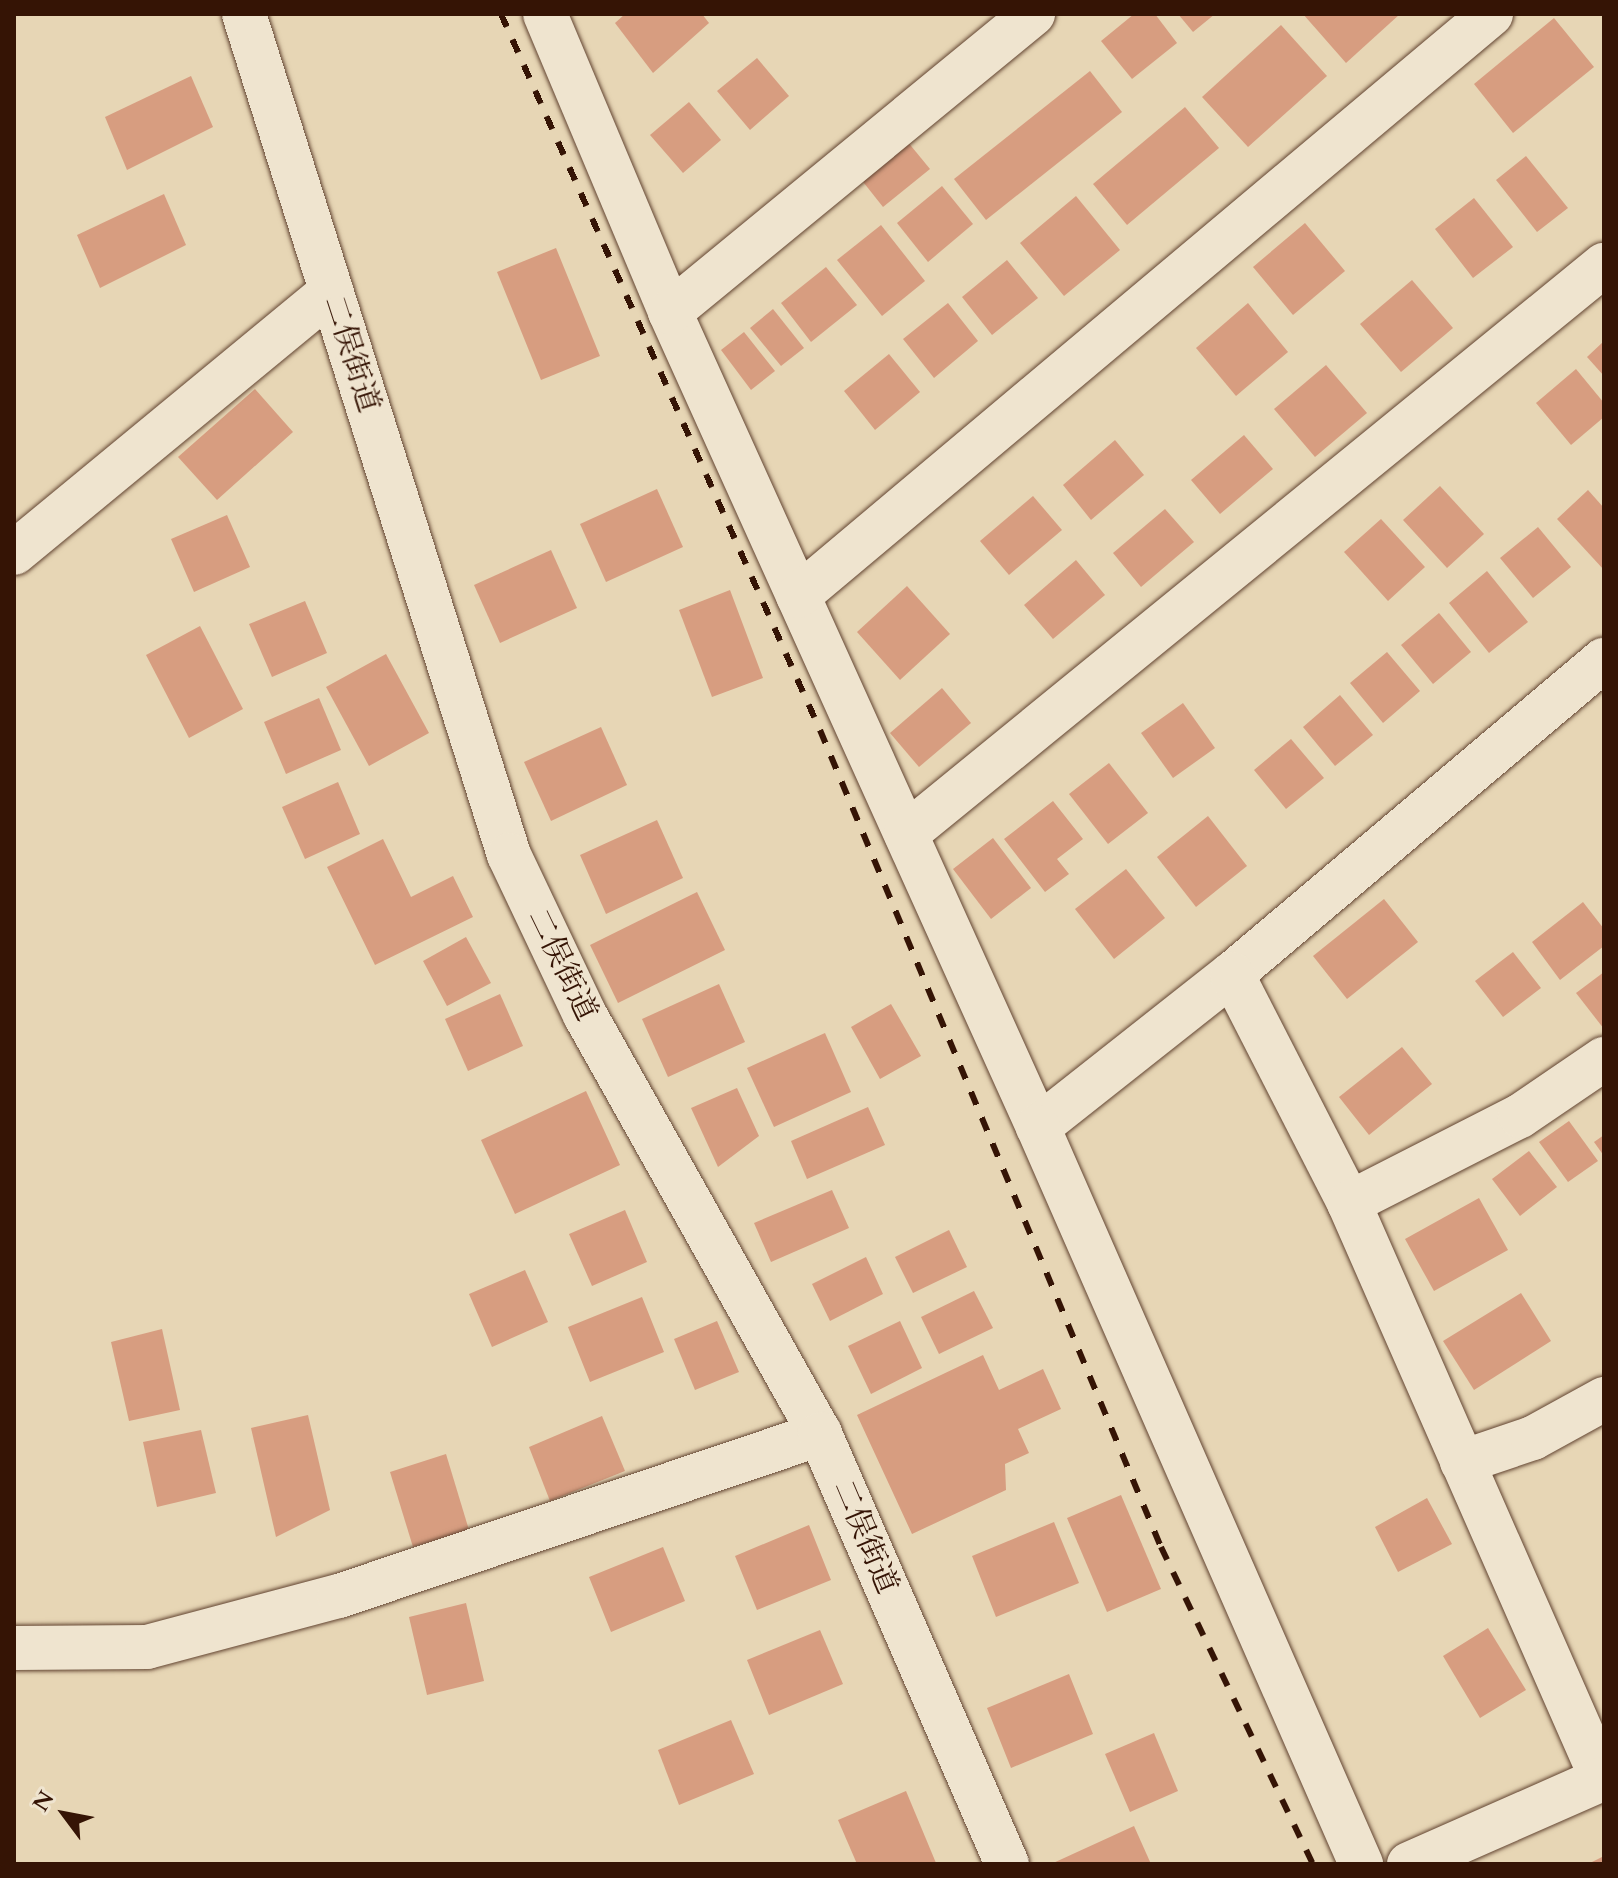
<!DOCTYPE html>
<html>
<head>
<meta charset="utf-8">
<style>
  body { margin:0 }
  #map { position:relative; width:1618px; height:1878px; overflow:hidden; background:#e7d6b5; font-family:Cardo,"Noto Serif JP",serif }
  div>[style] { position:absolute }
  [style*='--x'] { left:calc(var(--x)*1px); top:calc(var(--y)*1px); width:calc(var(--w)*1px); rotate:calc(var(--a)*1deg) }
  .building>* { inset:0; background:#d79d80 }
  .roads { filter:drop-shadow(0 0 2px #624431) drop-shadow(0 0 2px #624431) }
  .minor>* { height:44px; margin:-22px; padding:0 22px; transform-origin:22px; border-radius:22px; background:#efe4cf }
  .tertiary>* { height:44px; margin:-22px; padding:0 22px; transform-origin:22px; border-radius:22px; background:#efe4cf }
  .rail>* { height:6px; margin-top:-3px; transform-origin:0; background:repeating-linear-gradient(90deg,#351405 0 14px,transparent 0 28px) }
  span { translate:-50% -50%; white-space:nowrap; text-align:center; line-height:1.15; -webkit-text-stroke:6px #efe4cf; paint-order:stroke }
  .street-label { font-size:30px; color:#351405 }
  .frame { position:absolute; inset:0; border:16px solid #351405; pointer-events:none }
  .north { position:absolute; left:24px; top:1774px; width:80px; height:80px; -webkit-text-stroke:6px #efe4cf; paint-order:stroke; rotate:302deg; font-size:22px; font-weight:700; line-height:32px; text-align:center; color:#351405 }
  .north::after { content:''; display:block; margin:auto; width:28px; height:36px; background:#351405; clip-path:polygon(50% 0,100% 100%,50% 72%,0 100%) }
</style>
</head>
<body>
<div id="map">
  <div class="building">
    <div style="clip-path:polygon(625px 14px,702px 14px,709px 23px,653px 73px,615px 23px)"></div>
    <div style="clip-path:polygon(1134px 14px,1155px 14px,1177px 43px,1132px 79px,1101px 41px)"></div>
    <div style="clip-path:polygon(1178px 14px,1215px 14px,1193px 32px)"></div>
    <div style="clip-path:polygon(1303px 14px,1400px 14px,1346px 63px)"></div>
    <div style="clip-path:polygon(1554px 18px,1594px 67px,1513px 133px,1474px 84px)"></div>
    <div style="clip-path:polygon(1281px 25px,1327px 76px,1248px 147px,1202px 97px)"></div>
    <div style="clip-path:polygon(757px 58px,789px 96px,750px 130px,717px 91px)"></div>
    <div style="clip-path:polygon(1090px 71px,1122px 112px,986px 220px,954px 179px)"></div>
    <div style="clip-path:polygon(191px 76px,213px 127px,127px 170px,105px 117px)"></div>
    <div style="clip-path:polygon(689px 102px,721px 140px,683px 173px,650px 135px)"></div>
    <div style="clip-path:polygon(1185px 107px,1219px 148px,1127px 225px,1093px 184px)"></div>
    <div style="clip-path:polygon(907px 141px,930px 169px,883px 207px,860px 178px)"></div>
    <div style="clip-path:polygon(1526px 156px,1568px 208px,1537px 232px,1496px 180px)"></div>
    <div style="clip-path:polygon(942px 186px,973px 224px,928px 262px,897px 223px)"></div>
    <div style="clip-path:polygon(164px 194px,186px 245px,100px 288px,77px 235px)"></div>
    <div style="clip-path:polygon(1076px 196px,1120px 250px,1064px 296px,1020px 243px)"></div>
    <div style="clip-path:polygon(1474px 198px,1513px 247px,1473px 278px,1435px 229px)"></div>
    <div style="clip-path:polygon(1305px 223px,1345px 271px,1293px 315px,1253px 267px)"></div>
    <div style="clip-path:polygon(881px 225px,925px 281px,882px 316px,837px 260px)"></div>
    <div style="clip-path:polygon(556px 248px,600px 356px,541px 380px,497px 272px)"></div>
    <div style="clip-path:polygon(1007px 260px,1038px 298px,992px 335px,962px 297px)"></div>
    <div style="clip-path:polygon(826px 267px,857px 305px,811px 342px,781px 303px)"></div>
    <div style="clip-path:polygon(1412px 280px,1453px 328px,1401px 372px,1360px 324px)"></div>
    <div style="clip-path:polygon(948px 303px,978px 341px,934px 378px,903px 339px)"></div>
    <div style="clip-path:polygon(1248px 303px,1288px 352px,1236px 396px,1196px 348px)"></div>
    <div style="clip-path:polygon(773px 309px,804px 348px,781px 366px,750px 328px)"></div>
    <div style="clip-path:polygon(744px 332px,775px 371px,751px 390px,721px 350px)"></div>
    <div style="clip-path:polygon(1604px 341px,1604px 376px,1587px 357px)"></div>
    <div style="clip-path:polygon(889px 354px,920px 392px,875px 430px,844px 391px)"></div>
    <div style="clip-path:polygon(1326px 365px,1367px 413px,1315px 457px,1274px 409px)"></div>
    <div style="clip-path:polygon(1576px 369px,1604px 403px,1604px 417px,1571px 445px,1536px 403px)"></div>
    <div style="clip-path:polygon(255px 389px,293px 432px,217px 500px,178px 457px)"></div>
    <div style="clip-path:polygon(1244px 435px,1273px 469px,1220px 514px,1191px 480px)"></div>
    <div style="clip-path:polygon(1115px 440px,1144px 475px,1091px 520px,1063px 485px)"></div>
    <div style="clip-path:polygon(1440px 486px,1484px 534px,1447px 568px,1403px 520px)"></div>
    <div style="clip-path:polygon(657px 489px,683px 547px,606px 582px,580px 524px)"></div>
    <div style="clip-path:polygon(1588px 490px,1604px 508px,1604px 570px,1557px 519px)"></div>
    <div style="clip-path:polygon(1033px 496px,1062px 530px,1009px 575px,980px 541px)"></div>
    <div style="clip-path:polygon(1165px 509px,1194px 542px,1141px 587px,1113px 553px)"></div>
    <div style="clip-path:polygon(227px 515px,250px 567px,194px 592px,171px 539px)"></div>
    <div style="clip-path:polygon(1381px 519px,1425px 567px,1388px 601px,1344px 552px)"></div>
    <div style="clip-path:polygon(1538px 527px,1571px 567px,1533px 598px,1500px 558px)"></div>
    <div style="clip-path:polygon(551px 550px,577px 608px,500px 643px,474px 585px)"></div>
    <div style="clip-path:polygon(1076px 560px,1105px 595px,1053px 639px,1024px 605px)"></div>
    <div style="clip-path:polygon(1487px 571px,1528px 622px,1489px 653px,1449px 603px)"></div>
    <div style="clip-path:polygon(907px 586px,950px 634px,900px 680px,857px 632px)"></div>
    <div style="clip-path:polygon(730px 590px,763px 678px,712px 697px,679px 610px)"></div>
    <div style="clip-path:polygon(305px 601px,327px 653px,272px 677px,249px 624px)"></div>
    <div style="clip-path:polygon(1439px 613px,1471px 652px,1433px 684px,1401px 645px)"></div>
    <div style="clip-path:polygon(200px 626px,243px 709px,189px 738px,146px 655px)"></div>
    <div style="clip-path:polygon(1387px 652px,1420px 691px,1383px 723px,1350px 683px)"></div>
    <div style="clip-path:polygon(386px 654px,429px 733px,369px 766px,326px 687px)"></div>
    <div style="clip-path:polygon(942px 688px,971px 723px,919px 767px,890px 733px)"></div>
    <div style="clip-path:polygon(1340px 695px,1373px 735px,1335px 766px,1303px 727px)"></div>
    <div style="clip-path:polygon(319px 698px,341px 750px,286px 774px,264px 722px)"></div>
    <div style="clip-path:polygon(1183px 703px,1215px 748px,1173px 778px,1141px 733px)"></div>
    <div style="clip-path:polygon(601px 727px,627px 785px,551px 821px,524px 762px)"></div>
    <div style="clip-path:polygon(1291px 739px,1324px 778px,1286px 809px,1254px 770px)"></div>
    <div style="clip-path:polygon(1109px 763px,1148px 813px,1108px 844px,1069px 794px)"></div>
    <div style="clip-path:polygon(338px 782px,360px 834px,305px 859px,282px 807px)"></div>
    <div style="clip-path:polygon(1053px 801px,1083px 839px,1057px 859px,1069px 874px,1045px 892px,1004px 839px)"></div>
    <div style="clip-path:polygon(1208px 816px,1247px 866px,1196px 907px,1157px 857px)"></div>
    <div style="clip-path:polygon(657px 820px,683px 878px,606px 914px,580px 855px)"></div>
    <div style="clip-path:polygon(993px 838px,1031px 888px,991px 919px,953px 869px)"></div>
    <div style="clip-path:polygon(383px 839px,411px 897px,453px 876px,473px 917px,375px 965px,327px 867px)"></div>
    <div style="clip-path:polygon(1126px 869px,1165px 918px,1114px 959px,1075px 909px)"></div>
    <div style="clip-path:polygon(697px 892px,725px 950px,618px 1003px,590px 945px)"></div>
    <div style="clip-path:polygon(1384px 899px,1418px 942px,1347px 999px,1313px 956px)"></div>
    <div style="clip-path:polygon(1583px 902px,1604px 929px,1604px 946px,1560px 980px,1532px 942px)"></div>
    <div style="clip-path:polygon(466px 937px,491px 983px,447px 1006px,423px 961px)"></div>
    <div style="clip-path:polygon(1513px 952px,1541px 988px,1503px 1017px,1475px 981px)"></div>
    <div style="clip-path:polygon(1604px 972px,1604px 1029px,1576px 993px)"></div>
    <div style="clip-path:polygon(719px 984px,745px 1042px,668px 1077px,642px 1019px)"></div>
    <div style="clip-path:polygon(500px 994px,523px 1046px,468px 1071px,445px 1019px)"></div>
    <div style="clip-path:polygon(891px 1004px,921px 1056px,880px 1079px,851px 1027px)"></div>
    <div style="clip-path:polygon(825px 1033px,851px 1092px,774px 1127px,747px 1068px)"></div>
    <div style="clip-path:polygon(1402px 1047px,1432px 1084px,1369px 1135px,1339px 1097px)"></div>
    <div style="clip-path:polygon(737px 1088px,759px 1136px,718px 1167px,691px 1108px)"></div>
    <div style="clip-path:polygon(586px 1091px,620px 1165px,515px 1214px,481px 1140px)"></div>
    <div style="clip-path:polygon(868px 1107px,885px 1145px,807px 1179px,791px 1141px)"></div>
    <div style="clip-path:polygon(1569px 1121px,1598px 1161px,1568px 1182px,1539px 1142px)"></div>
    <div style="clip-path:polygon(1604px 1135px,1604px 1156px,1594px 1142px)"></div>
    <div style="clip-path:polygon(1529px 1151px,1557px 1187px,1520px 1216px,1492px 1179px)"></div>
    <div style="clip-path:polygon(832px 1190px,849px 1228px,771px 1262px,754px 1223px)"></div>
    <div style="clip-path:polygon(1479px 1198px,1508px 1250px,1434px 1291px,1405px 1239px)"></div>
    <div style="clip-path:polygon(625px 1210px,647px 1262px,592px 1286px,569px 1234px)"></div>
    <div style="clip-path:polygon(949px 1230px,967px 1267px,913px 1293px,895px 1257px)"></div>
    <div style="clip-path:polygon(866px 1257px,883px 1294px,830px 1321px,812px 1284px)"></div>
    <div style="clip-path:polygon(525px 1270px,548px 1322px,492px 1347px,469px 1294px)"></div>
    <div style="clip-path:polygon(974px 1291px,993px 1328px,939px 1354px,921px 1317px)"></div>
    <div style="clip-path:polygon(1521px 1293px,1551px 1341px,1474px 1390px,1443px 1341px)"></div>
    <div style="clip-path:polygon(642px 1297px,664px 1352px,590px 1382px,568px 1327px)"></div>
    <div style="clip-path:polygon(717px 1321px,739px 1372px,695px 1390px,674px 1339px)"></div>
    <div style="clip-path:polygon(900px 1321px,922px 1368px,871px 1394px,848px 1346px)"></div>
    <div style="clip-path:polygon(162px 1329px,180px 1410px,129px 1421px,111px 1342px)"></div>
    <div style="clip-path:polygon(983px 1355px,999px 1390px,1043px 1369px,1061px 1409px,1018px 1429px,1029px 1453px,1005px 1464px,1006px 1490px,912px 1534px,857px 1415px)"></div>
    <div style="clip-path:polygon(308px 1415px,330px 1510px,276px 1537px,251px 1428px)"></div>
    <div style="clip-path:polygon(602px 1416px,625px 1471px,550px 1501px,529px 1447px)"></div>
    <div style="clip-path:polygon(201px 1430px,216px 1493px,157px 1507px,143px 1442px)"></div>
    <div style="clip-path:polygon(446px 1454px,469px 1530px,413px 1547px,390px 1472px)"></div>
    <div style="clip-path:polygon(1121px 1495px,1161px 1589px,1107px 1612px,1067px 1518px)"></div>
    <div style="clip-path:polygon(1427px 1498px,1452px 1544px,1398px 1572px,1375px 1527px)"></div>
    <div style="clip-path:polygon(1054px 1522px,1079px 1583px,996px 1617px,972px 1556px)"></div>
    <div style="clip-path:polygon(809px 1525px,831px 1580px,757px 1610px,735px 1556px)"></div>
    <div style="clip-path:polygon(663px 1547px,685px 1601px,611px 1632px,589px 1577px)"></div>
    <div style="clip-path:polygon(466px 1603px,484px 1681px,427px 1695px,409px 1617px)"></div>
    <div style="clip-path:polygon(1488px 1628px,1526px 1690px,1480px 1718px,1443px 1656px)"></div>
    <div style="clip-path:polygon(820px 1630px,843px 1684px,769px 1715px,747px 1660px)"></div>
    <div style="clip-path:polygon(1069px 1674px,1093px 1734px,1011px 1768px,987px 1708px)"></div>
    <div style="clip-path:polygon(731px 1720px,754px 1774px,679px 1805px,658px 1750px)"></div>
    <div style="clip-path:polygon(1154px 1733px,1178px 1791px,1130px 1812px,1105px 1754px)"></div>
    <div style="clip-path:polygon(906px 1791px,936px 1863px,857px 1864px,838px 1820px)"></div>
    <div style="clip-path:polygon(1134px 1826px,1151px 1864px,1051px 1864px)"></div>
    <div style="clip-path:polygon(1604px 1856px,1604px 1864px,1588px 1864px)"></div>
  </div>
  <div class="roads">
    <div class="minor">
      <div style="--x:545;--y:14;--w:323;--a:67.2"></div>
      <div style="--x:670;--y:312;--w:894;--a:65.7"></div>
      <div style="--x:1038;--y:1127;--w:247;--a:-38.3"></div>
      <div style="--x:1232;--y:974;--w:487;--a:-40.2"></div>
      <div style="--x:670;--y:312;--w:470;--a:-39.4"></div>
      <div style="--x:14;--y:553;--w:411;--a:-39.5"></div>
      <div style="--x:798;--y:596;--w:905;--a:-40.02"></div>
      <div style="--x:906;--y:834;--w:901;--a:-39.19"></div>
      <div style="--x:1232;--y:974;--w:257;--a:62.9"></div>
      <div style="--x:1349;--y:1203;--w:629;--a:66.29"></div>
      <div style="--x:1602;--y:1779;--w:211;--a:156.2"></div>
      <div style="--x:1038;--y:1127;--w:805;--a:66.33"></div>
      <div style="--x:1349;--y:1203;--w:192;--a:-27"></div>
      <div style="--x:1520;--y:1116;--w:102;--a:-34.2"></div>
      <div style="--x:1462;--y:1462;--w:75;--a:-18.7"></div>
      <div style="--x:1533;--y:1438;--w:81;--a:-28.8"></div>
      <div style="--x:14;--y:1648;--w:133;--a:-0.4"></div>
      <div style="--x:147;--y:1647;--w:199;--a:-14.9"></div>
      <div style="--x:339;--y:1596;--w:508;--a:-18.61"></div>
    </div>
    <div class="tertiary">
      <div style="--x:244;--y:14;--w:882;--a:72.51"></div>
      <div style="--x:509;--y:855;--w:177;--a:64.6"></div>
      <div style="--x:585;--y:1015;--w:480;--a:60.7"></div>
      <div style="--x:820;--y:1434;--w:469;--a:66.5"></div>
    </div>
  </div>
  <div class="rail">
    <div style="--x:501;--y:14;--w:784;--a:65.99"></div>
    <div style="--x:820;--y:730;--w:885;--a:67.35"></div>
    <div style="--x:1161;--y:1547;--w:352;--a:64.4"></div>
  </div>
  <div class="street-label">
    <span style="left:351px;top:354px;rotate:72deg">二俣街道</span>
    <span style="left:562px;top:965px;rotate:64deg">二俣街道</span>
    <span style="left:865px;top:1537px;rotate:67deg">二俣街道</span>
  </div>
  <div class="frame"></div>
  <div class="north">N</div>
</div>
</body>
</html>
